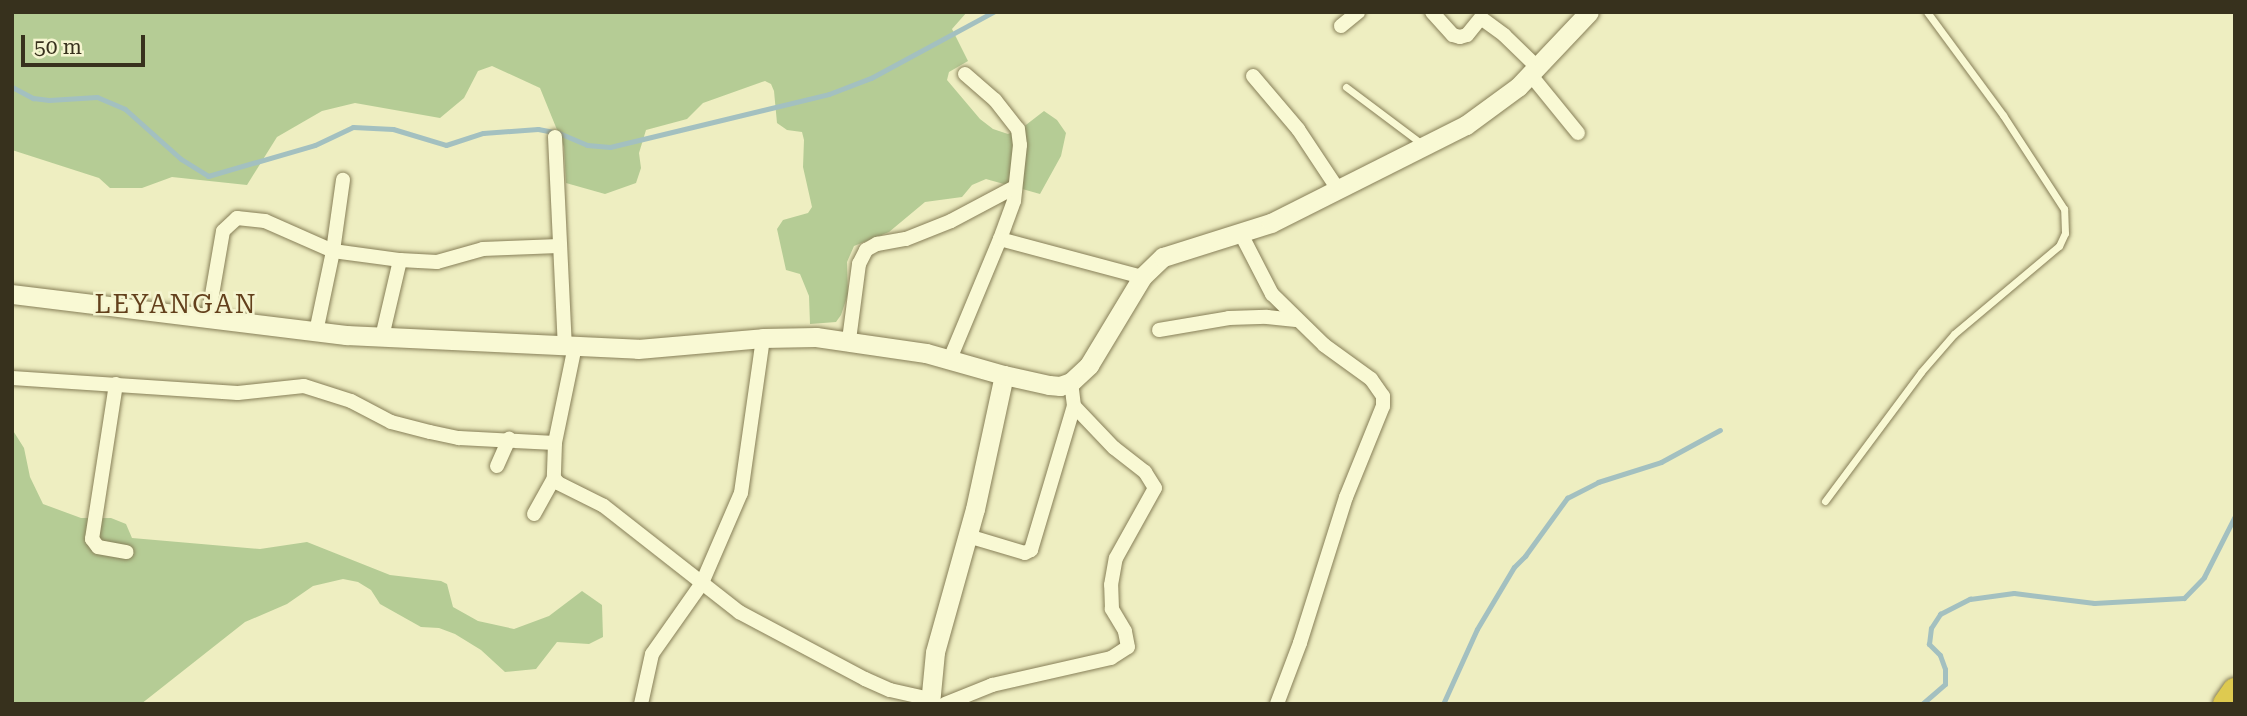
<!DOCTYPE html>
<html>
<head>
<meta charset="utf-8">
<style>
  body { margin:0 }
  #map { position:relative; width:2247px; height:716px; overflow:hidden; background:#eeeec1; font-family:"Roboto Serif",serif }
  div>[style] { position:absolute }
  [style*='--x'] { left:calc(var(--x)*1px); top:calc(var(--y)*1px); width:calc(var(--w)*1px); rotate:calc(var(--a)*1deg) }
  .green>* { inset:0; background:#b5cc95 }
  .stream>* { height:5px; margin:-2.5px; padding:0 2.5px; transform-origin:2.5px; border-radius:2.5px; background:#a3c0c0 }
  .roads { filter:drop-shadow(0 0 2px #877f58) drop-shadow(0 0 2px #877f58) }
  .lane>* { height:7px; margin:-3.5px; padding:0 3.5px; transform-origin:3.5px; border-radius:3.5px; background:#f9f9d4 }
  .street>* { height:14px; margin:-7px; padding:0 7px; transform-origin:7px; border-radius:7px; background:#f9f9d4 }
  .secondary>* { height:19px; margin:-9.5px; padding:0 9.5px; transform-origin:9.5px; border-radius:9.5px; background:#f9f9d4 }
  .highway>* { height:26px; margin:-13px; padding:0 13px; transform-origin:13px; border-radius:13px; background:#deca50 }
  span { translate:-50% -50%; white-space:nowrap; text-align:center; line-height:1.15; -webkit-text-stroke:5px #f5f5d0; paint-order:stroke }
  .quarter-label { font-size:26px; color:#63401c; letter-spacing:2px }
  .frame { position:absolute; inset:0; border:14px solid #37311d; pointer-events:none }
  .scale { position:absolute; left:21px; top:35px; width:124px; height:32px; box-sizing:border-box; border:4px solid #37311d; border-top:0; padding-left:9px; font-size:21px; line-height:24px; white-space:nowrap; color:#37311d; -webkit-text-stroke:5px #f5f5d0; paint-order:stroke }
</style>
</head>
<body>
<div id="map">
  <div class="green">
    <div style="clip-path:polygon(12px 12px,967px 12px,952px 29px,968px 61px,949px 72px,947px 80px,980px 119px,993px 129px,1008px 134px,1022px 128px,1044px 111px,1057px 120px,1066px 133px,1061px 156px,1040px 194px,986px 179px,972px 185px,962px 197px,925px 202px,889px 232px,854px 246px,847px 262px,848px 294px,841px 315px,836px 322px,810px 324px,809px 296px,800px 274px,786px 270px,777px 229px,783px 220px,808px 213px,812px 207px,803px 167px,804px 140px,802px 132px,787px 130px,777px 123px,774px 91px,771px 84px,765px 81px,703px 103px,687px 119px,646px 130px,639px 153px,641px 168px,636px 183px,605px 194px,566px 183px,564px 147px,540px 88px,492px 66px,478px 71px,464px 98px,440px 118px,355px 103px,322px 111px,277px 137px,247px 185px,172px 177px,142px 188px,110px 188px,99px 178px,12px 150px)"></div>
    <div style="clip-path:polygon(12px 429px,24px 448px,30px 477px,43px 504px,81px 518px,111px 518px,126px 524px,132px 538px,260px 549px,307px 542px,390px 575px,441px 581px,447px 584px,453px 607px,478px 621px,514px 629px,549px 616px,582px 591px,602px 605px,603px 637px,589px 644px,557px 642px,536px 669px,505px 672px,481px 650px,455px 634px,439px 628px,421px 627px,380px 604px,371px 590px,358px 582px,343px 579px,313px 586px,287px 604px,245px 622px,141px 704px,12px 704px)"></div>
  </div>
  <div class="stream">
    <div style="--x:12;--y:87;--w:24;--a:28"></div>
    <div style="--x:33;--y:98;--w:16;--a:7"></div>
    <div style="--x:49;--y:100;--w:48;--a:-3.6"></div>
    <div style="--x:97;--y:97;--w:30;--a:23"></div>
    <div style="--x:125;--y:109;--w:75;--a:41.8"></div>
    <div style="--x:181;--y:159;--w:32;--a:32"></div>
    <div style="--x:208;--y:176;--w:111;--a:-16.2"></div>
    <div style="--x:315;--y:145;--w:42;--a:-25.3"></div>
    <div style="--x:353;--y:127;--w:40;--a:2.9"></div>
    <div style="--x:393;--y:129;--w:55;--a:16.8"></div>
    <div style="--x:446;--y:145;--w:39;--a:-18"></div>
    <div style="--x:483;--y:133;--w:55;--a:-4.2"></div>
    <div style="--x:538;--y:129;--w:21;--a:11"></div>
    <div style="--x:559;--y:133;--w:30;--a:23"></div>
    <div style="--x:587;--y:145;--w:23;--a:5"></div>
    <div style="--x:610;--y:147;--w:225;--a:-13.6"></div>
    <div style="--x:829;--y:94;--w:45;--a:-20.9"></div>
    <div style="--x:871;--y:78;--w:139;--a:-28.4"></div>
    <div style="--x:1443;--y:704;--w:82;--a:-65.6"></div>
    <div style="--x:1477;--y:629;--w:72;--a:-59.2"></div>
    <div style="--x:1514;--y:567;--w:16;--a:-45"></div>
    <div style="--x:1525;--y:556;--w:72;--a:-54.1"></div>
    <div style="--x:1567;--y:498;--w:35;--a:-27"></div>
    <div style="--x:1598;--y:482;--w:66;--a:-17.6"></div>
    <div style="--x:1661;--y:462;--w:67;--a:-28.5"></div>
    <div style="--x:1922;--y:704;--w:30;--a:-41"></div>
    <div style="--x:1945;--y:684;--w:15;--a:-90"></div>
    <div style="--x:1945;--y:669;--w:15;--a:-110"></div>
    <div style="--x:1940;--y:655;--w:16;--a:-135"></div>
    <div style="--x:1929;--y:644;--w:16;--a:-83"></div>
    <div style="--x:1931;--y:628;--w:17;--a:-57"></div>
    <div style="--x:1940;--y:614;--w:34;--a:-27"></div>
    <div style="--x:1970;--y:599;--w:44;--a:-7.8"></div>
    <div style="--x:2014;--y:593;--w:81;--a:7.1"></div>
    <div style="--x:2094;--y:603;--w:90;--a:-3.2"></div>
    <div style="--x:2184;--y:598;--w:29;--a:-46"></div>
    <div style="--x:2204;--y:577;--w:68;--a:-63.1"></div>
  </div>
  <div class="roads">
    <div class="lane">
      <div style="--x:1346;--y:87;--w:95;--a:36.9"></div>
      <div style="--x:1825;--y:501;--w:161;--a:-53.3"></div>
      <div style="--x:1921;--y:372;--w:50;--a:-49"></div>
      <div style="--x:1954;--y:334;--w:137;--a:-40"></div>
      <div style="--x:2059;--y:246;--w:14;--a:-65"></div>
      <div style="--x:2065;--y:233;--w:24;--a:-92"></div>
      <div style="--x:2064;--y:209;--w:112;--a:-123"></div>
      <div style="--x:2003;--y:115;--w:128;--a:-126.4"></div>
    </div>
    <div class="street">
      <div style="--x:1432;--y:12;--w:31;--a:48"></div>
      <div style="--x:1453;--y:35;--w:7;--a:16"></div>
      <div style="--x:1460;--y:37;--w:7;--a:-16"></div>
      <div style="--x:1467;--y:35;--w:22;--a:-51"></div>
      <div style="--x:1481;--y:18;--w:29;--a:36"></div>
      <div style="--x:1504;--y:35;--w:46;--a:44.1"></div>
      <div style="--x:1341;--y:26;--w:22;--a:-39"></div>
      <div style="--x:965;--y:74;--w:40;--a:41"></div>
      <div style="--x:995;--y:100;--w:37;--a:52"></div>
      <div style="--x:1018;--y:129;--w:16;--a:83"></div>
      <div style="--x:1020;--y:145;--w:56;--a:96.1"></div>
      <div style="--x:1014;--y:201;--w:40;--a:110.2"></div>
      <div style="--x:1530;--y:74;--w:76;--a:50.9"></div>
      <div style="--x:1253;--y:76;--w:70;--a:49.7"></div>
      <div style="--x:1298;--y:129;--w:74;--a:56.5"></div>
      <div style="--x:555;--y:137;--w:209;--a:87.3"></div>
      <div style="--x:1241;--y:234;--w:68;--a:62.7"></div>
      <div style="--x:1272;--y:294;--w:73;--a:44.4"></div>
      <div style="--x:1324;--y:345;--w:58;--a:35.9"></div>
      <div style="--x:1371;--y:379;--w:21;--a:55"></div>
      <div style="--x:1383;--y:396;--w:10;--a:90"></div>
      <div style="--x:1383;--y:406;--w:98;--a:112.1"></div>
      <div style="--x:1346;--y:497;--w:153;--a:107.5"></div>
      <div style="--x:1300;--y:643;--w:65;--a:110.7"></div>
      <div style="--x:208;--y:318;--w:88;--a:-80.2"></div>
      <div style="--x:223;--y:231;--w:19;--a:-43"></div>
      <div style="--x:237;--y:218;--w:28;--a:6"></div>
      <div style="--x:265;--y:221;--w:74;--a:23.8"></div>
      <div style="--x:333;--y:251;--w:68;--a:7.7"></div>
      <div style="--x:1159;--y:330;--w:71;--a:-9.7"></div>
      <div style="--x:1229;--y:318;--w:38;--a:-2"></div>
      <div style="--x:1267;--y:317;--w:29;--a:6"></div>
      <div style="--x:316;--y:332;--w:83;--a:-78.1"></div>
      <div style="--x:333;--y:251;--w:72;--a:-82"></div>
      <div style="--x:382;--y:337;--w:79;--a:-76.8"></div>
      <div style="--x:400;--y:260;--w:37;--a:3"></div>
      <div style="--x:437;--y:262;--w:48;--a:-15.8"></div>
      <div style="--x:483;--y:249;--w:75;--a:-2.3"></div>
      <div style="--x:849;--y:340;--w:77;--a:-82.5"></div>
      <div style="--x:859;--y:264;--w:16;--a:-63"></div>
      <div style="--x:866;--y:250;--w:13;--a:-29"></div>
      <div style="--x:877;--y:244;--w:29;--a:-10"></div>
      <div style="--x:906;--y:239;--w:48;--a:-21.8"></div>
      <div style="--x:951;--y:221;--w:72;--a:-28"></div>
      <div style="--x:575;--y:346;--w:99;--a:101.7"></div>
      <div style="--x:555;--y:443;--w:35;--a:92"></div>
      <div style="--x:554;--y:478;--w:6;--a:51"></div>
      <div style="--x:558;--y:483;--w:51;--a:26.6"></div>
      <div style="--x:604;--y:506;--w:172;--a:38.1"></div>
      <div style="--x:739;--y:612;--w:143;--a:28"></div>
      <div style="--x:865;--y:679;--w:27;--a:24"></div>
      <div style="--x:890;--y:690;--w:41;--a:12.7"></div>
      <div style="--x:950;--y:359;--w:130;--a:-67.4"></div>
      <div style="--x:1000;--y:239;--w:147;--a:15"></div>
      <div style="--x:12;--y:378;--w:226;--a:3.8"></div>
      <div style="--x:238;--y:393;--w:66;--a:-6.1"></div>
      <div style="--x:304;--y:386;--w:49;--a:17.7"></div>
      <div style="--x:351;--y:401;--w:45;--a:27.7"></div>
      <div style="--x:391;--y:422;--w:40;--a:14.4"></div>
      <div style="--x:430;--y:432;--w:30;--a:12"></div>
      <div style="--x:459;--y:438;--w:96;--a:3"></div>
      <div style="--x:116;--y:384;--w:157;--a:98.8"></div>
      <div style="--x:92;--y:539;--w:10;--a:53"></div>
      <div style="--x:98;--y:547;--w:29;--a:10"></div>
      <div style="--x:497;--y:466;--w:30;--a:-66"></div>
      <div style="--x:534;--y:514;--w:41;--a:-60.9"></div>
      <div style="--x:968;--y:536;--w:59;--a:16.6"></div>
      <div style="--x:1025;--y:553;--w:7;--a:-27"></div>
      <div style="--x:1031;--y:550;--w:150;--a:-73.4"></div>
      <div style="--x:1074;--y:406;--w:24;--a:-97"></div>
      <div style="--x:641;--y:704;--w:51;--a:-77.6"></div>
      <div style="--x:652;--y:654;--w:87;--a:-54.8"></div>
      <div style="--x:702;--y:583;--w:98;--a:-66.6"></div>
      <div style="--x:741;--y:493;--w:157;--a:-81.9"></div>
      <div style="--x:945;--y:704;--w:51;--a:-22"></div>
      <div style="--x:992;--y:685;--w:122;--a:-12.8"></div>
      <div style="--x:1111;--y:658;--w:20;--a:-33"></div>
      <div style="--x:1128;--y:647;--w:16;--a:-101"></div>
      <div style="--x:1125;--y:631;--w:26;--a:-121"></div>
      <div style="--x:1112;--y:609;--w:24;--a:-92"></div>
      <div style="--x:1111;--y:585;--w:27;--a:-80"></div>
      <div style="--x:1116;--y:558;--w:80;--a:-60.9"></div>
      <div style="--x:1155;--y:488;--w:19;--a:-122"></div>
      <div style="--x:1145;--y:472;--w:39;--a:-142"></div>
      <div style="--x:1114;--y:448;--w:58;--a:-133.6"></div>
    </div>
    <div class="secondary">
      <div style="--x:12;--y:294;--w:337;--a:7"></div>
      <div style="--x:346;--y:335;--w:292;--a:2.7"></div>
      <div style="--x:638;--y:349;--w:125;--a:-5"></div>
      <div style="--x:763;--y:338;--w:53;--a:-1.1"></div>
      <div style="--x:816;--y:337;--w:111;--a:8.3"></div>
      <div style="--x:926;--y:353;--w:81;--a:15.8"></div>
      <div style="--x:930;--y:704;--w:52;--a:-84.5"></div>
      <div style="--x:935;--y:652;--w:148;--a:-74.4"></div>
      <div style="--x:975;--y:509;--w:137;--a:-77.8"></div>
      <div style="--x:1004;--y:375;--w:46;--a:12.5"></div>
      <div style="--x:1049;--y:385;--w:11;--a:5"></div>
      <div style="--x:1060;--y:386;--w:12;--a:-20"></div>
      <div style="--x:1071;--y:382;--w:25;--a:-43"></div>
      <div style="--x:1089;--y:365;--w:103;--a:-58.9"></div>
      <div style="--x:1142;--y:277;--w:29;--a:-44"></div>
      <div style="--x:1163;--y:257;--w:113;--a:-17.5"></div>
      <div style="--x:1271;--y:223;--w:218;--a:-26.7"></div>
      <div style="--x:1466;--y:125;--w:64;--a:-36.2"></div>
      <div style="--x:1518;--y:87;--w:103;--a:-46.6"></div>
    </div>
    <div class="highway">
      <div style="--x:2226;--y:704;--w:16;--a:-55"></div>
    </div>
  </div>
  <div class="quarter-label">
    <span style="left:176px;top:305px">LEYANGAN</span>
  </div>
  <div class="frame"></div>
  <div class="scale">50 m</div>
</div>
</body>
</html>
